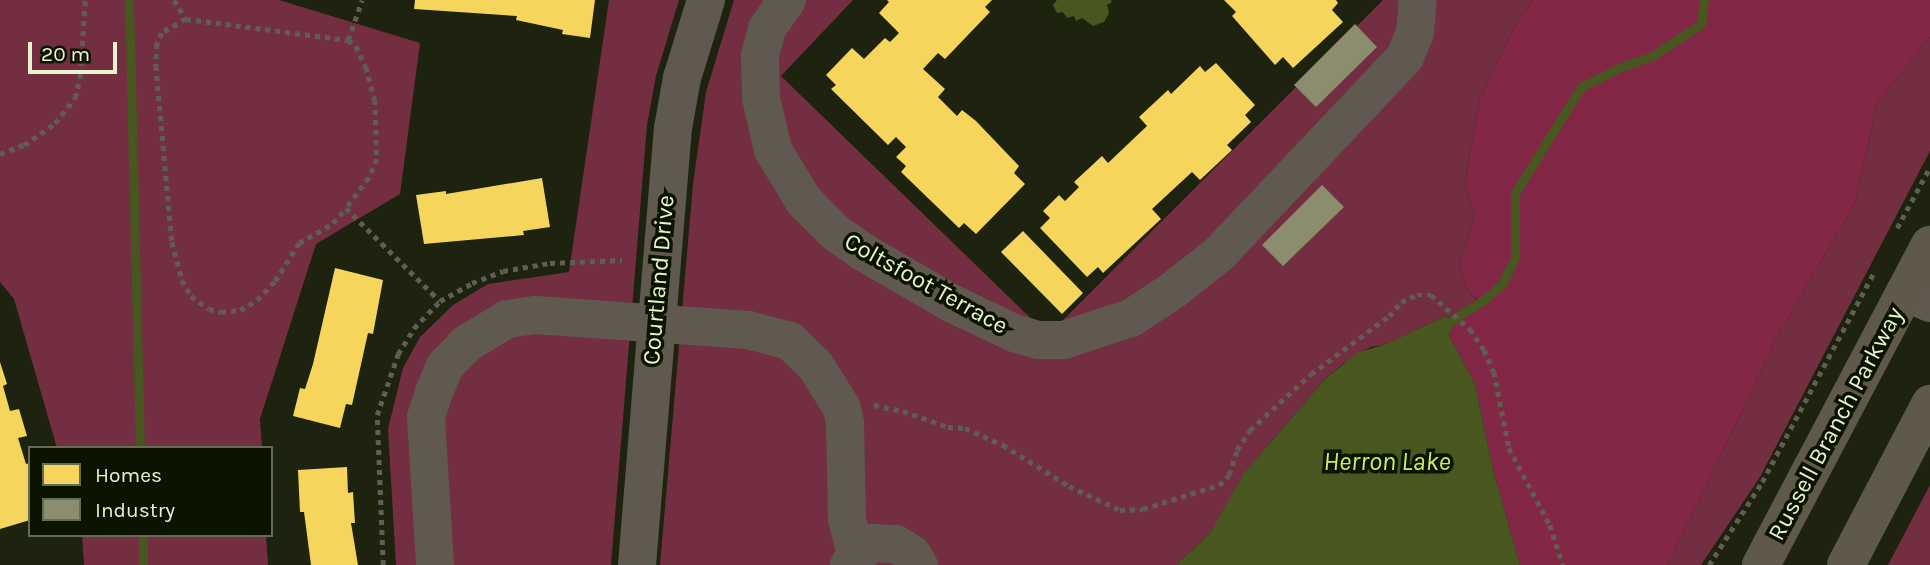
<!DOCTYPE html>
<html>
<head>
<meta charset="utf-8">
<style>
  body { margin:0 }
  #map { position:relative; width:1930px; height:565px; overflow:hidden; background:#1d230e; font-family:Karla,sans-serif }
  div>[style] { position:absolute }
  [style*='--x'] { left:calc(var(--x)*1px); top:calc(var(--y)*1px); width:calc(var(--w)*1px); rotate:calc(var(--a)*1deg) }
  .green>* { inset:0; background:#732e41 }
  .forest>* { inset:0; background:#822846 }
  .water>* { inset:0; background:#47571f }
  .homes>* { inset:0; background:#f6d55c }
  .industry>* { inset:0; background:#8c8c6e }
  .stream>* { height:9px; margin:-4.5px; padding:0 4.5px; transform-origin:4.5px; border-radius:4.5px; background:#47571f }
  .path>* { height:4.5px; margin-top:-2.25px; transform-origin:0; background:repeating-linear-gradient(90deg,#605e52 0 5px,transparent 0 10px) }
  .minor>* { height:38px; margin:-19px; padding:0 19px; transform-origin:19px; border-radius:19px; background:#5f594f }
  .major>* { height:38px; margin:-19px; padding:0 19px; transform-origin:19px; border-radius:19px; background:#5e594a }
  span { translate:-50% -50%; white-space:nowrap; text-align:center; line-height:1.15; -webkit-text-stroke:7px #0c1300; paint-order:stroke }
  .street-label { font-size:24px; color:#e7f4cf }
  .water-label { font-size:26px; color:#c8f063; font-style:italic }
  .legend { position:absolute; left:28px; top:446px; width:245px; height:91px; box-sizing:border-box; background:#0c1300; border:2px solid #646d53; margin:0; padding:9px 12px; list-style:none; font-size:21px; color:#e7f4cf }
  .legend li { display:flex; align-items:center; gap:14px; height:35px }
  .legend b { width:35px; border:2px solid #646d53 }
  .scale { position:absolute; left:28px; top:42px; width:89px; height:32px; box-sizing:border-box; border:4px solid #e7f4cf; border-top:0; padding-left:9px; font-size:21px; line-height:24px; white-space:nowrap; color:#e7f4cf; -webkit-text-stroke:5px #0c1300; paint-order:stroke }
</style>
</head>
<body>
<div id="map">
  <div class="green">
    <div style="clip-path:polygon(0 0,279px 0,420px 43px,400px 194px,316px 244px,260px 419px,262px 448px,57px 448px,14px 299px,0 282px)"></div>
    <div style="clip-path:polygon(609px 0,679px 0,656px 76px,647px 125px,611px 565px,396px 565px,388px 429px,403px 368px,420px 337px,453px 305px,488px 284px,569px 272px)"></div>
    <div style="clip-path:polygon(734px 0,853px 0,781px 76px,1048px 335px,1383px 0,1533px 0,1513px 30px,1480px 99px,1470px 152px,1465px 185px,1475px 215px,1460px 265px,1466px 288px,1484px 308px,1452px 320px,1446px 316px,1383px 345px,1371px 347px,1344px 363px,1325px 379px,1252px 464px,1210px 533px,1176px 565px,660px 565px,693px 184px,706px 92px)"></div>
    <div style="clip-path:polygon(1930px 37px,1930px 151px,1760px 477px,1701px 565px,1668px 565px,1781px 330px,1855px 203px,1877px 103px)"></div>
    <div style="clip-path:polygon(1930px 485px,1930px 565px,1888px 565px)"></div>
    <div style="clip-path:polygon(82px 535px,266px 535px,268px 565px,84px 565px)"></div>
  </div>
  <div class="forest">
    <div style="clip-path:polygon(1533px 0,1930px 0,1930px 37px,1877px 103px,1855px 203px,1781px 330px,1668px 565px,1520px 565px,1493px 469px,1475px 384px,1449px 335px,1455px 324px,1452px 320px,1484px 307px,1466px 288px,1460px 265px,1475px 215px,1465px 185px,1470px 152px,1480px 99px,1513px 30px)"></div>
  </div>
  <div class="water">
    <div style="clip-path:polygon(1057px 0,1111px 0,1112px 2px,1107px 5px,1109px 13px,1104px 22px,1093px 26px,1082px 18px,1076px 21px,1074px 16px,1067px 18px,1063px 12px,1057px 13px,1053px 5px)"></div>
    <div style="clip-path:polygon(1446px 316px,1455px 324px,1449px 335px,1475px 384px,1493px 469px,1520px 565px,1176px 565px,1210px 533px,1245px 472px,1325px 379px,1357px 353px,1383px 345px)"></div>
  </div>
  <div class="homes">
    <div style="clip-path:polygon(415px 0,595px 0,590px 38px,562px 34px,563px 30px,516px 20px,517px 16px,414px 9px)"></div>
    <div style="clip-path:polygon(887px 0,992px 0,985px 7px,990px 12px,945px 59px,938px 53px,923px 69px,945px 89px,938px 97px,957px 116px,962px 110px,976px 121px,1019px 166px,1014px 173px,1025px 184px,976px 234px,964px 223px,959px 228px,901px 172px,906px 166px,896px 157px,906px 147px,896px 137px,888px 145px,831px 89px,836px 85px,826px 75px,852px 48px,864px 59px,885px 38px,890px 42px,899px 33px,879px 13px,889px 2px)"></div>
    <div style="clip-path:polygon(1224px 0,1336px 0,1338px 3px,1332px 10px,1343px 22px,1293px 68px,1283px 57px,1275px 65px,1232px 16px,1236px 12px)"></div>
    <div style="clip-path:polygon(1216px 63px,1255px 105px,1245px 115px,1251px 122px,1227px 145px,1232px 150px,1200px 180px,1192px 172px,1152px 209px,1161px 219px,1103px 273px,1098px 267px,1087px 277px,1040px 228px,1050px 218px,1043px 211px,1059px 195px,1065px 201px,1079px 187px,1074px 182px,1102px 156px,1108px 163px,1147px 126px,1139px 117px,1168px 90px,1171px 94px,1200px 66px,1205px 72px)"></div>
    <div style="clip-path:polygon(542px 178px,550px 227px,523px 231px,524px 235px,424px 244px,416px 195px,446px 191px,446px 194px)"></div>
    <div style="clip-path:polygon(1023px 231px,1083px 293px,1062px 314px,1001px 252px)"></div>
    <div style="clip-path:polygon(335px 268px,383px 280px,373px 334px,368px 333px,352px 405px,346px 404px,340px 428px,293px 416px,300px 388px,305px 389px,313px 364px)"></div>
    <div style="clip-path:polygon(0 362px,7px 384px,3px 386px,10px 411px,19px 409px,27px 436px,18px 438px,26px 464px,30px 463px,30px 520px,0 529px)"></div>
    <div style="clip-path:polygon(347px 467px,348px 493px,353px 492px,355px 523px,351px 523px,358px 565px,311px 565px,304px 512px,300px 512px,298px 470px)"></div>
  </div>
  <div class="industry">
    <div style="clip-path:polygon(1355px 24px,1377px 47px,1316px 107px,1294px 85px)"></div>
    <div style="clip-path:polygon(1322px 185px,1344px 207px,1283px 266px,1262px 245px)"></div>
  </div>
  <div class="stream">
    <div style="--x:129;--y:0;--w:448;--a:88.6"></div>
    <div style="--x:1452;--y:320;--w:39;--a:-32"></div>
    <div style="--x:1485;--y:299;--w:23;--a:-41"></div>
    <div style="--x:1502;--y:284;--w:30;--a:-64"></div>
    <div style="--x:1515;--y:257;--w:64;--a:-90"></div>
    <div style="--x:1515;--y:193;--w:125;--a:-58.1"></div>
    <div style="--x:1581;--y:87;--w:42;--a:-26.6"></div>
    <div style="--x:1619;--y:68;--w:35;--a:-20"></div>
    <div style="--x:1652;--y:56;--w:59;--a:-33.1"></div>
    <div style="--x:1701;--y:24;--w:24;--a:-83"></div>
    <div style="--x:143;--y:535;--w:30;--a:90"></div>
  </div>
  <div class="path">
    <div style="--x:174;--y:0;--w:22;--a:58"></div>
    <div style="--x:186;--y:19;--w:163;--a:7.4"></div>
    <div style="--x:348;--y:40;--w:10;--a:37"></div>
    <div style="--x:356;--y:46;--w:23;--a:65"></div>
    <div style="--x:366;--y:67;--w:34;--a:75"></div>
    <div style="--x:375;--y:100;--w:59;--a:88.1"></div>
    <div style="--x:377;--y:159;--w:21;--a:113"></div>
    <div style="--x:369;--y:178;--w:38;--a:127"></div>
    <div style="--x:346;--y:208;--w:132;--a:44.7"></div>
    <div style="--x:186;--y:19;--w:28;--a:150"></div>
    <div style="--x:162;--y:33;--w:12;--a:114"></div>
    <div style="--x:157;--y:44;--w:22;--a:93"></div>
    <div style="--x:156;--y:66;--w:177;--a:84.8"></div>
    <div style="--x:172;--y:242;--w:39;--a:75"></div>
    <div style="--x:182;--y:280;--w:18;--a:61"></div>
    <div style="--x:191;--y:296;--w:22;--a:36"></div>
    <div style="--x:209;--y:309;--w:12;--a:14"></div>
    <div style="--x:221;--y:312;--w:19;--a:-6"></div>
    <div style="--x:240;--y:310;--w:20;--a:-30"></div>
    <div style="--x:257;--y:300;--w:26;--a:-47"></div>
    <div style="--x:275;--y:281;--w:45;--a:-57.7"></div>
    <div style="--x:299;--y:243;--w:39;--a:-30"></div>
    <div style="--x:333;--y:223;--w:20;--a:-49"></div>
    <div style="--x:348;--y:40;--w:42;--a:-70.7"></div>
    <div style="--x:0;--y:154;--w:26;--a:-21"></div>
    <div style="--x:24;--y:145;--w:38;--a:-35"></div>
    <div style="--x:55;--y:123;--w:32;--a:-51"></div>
    <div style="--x:75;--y:98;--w:23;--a:-77"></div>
    <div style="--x:80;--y:76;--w:76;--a:-86.2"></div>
    <div style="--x:1897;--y:228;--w:69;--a:-61.6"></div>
    <div style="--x:874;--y:405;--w:30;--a:12"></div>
    <div style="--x:903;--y:411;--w:48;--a:19.6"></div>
    <div style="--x:948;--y:427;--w:17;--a:3"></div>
    <div style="--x:965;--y:428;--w:42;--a:24.1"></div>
    <div style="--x:1003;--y:445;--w:78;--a:31.8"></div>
    <div style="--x:1069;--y:486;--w:56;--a:25.2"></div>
    <div style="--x:1120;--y:510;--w:23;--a:-2"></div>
    <div style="--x:1143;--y:509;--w:80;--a:-17.5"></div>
    <div style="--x:1219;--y:485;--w:14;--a:-45"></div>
    <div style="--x:1229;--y:475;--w:26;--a:-72"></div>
    <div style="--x:1237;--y:450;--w:24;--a:-57"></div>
    <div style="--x:1250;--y:430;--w:83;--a:-42.6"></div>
    <div style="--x:1311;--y:374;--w:97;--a:-36.6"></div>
    <div style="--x:1389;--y:316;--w:18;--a:-49"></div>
    <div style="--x:1401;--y:302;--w:17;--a:-24"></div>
    <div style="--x:1417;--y:295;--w:14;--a:0"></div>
    <div style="--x:1431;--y:295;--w:52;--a:41.1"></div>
    <div style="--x:1470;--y:329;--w:25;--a:56"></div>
    <div style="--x:1484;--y:350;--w:24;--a:66"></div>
    <div style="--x:1494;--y:372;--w:77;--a:78.8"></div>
    <div style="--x:1509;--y:448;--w:87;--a:62"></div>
    <div style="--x:1550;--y:525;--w:42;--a:72"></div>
    <div style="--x:383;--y:565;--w:150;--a:-92.3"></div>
    <div style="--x:377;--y:415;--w:65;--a:-71"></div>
    <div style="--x:398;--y:354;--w:31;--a:-58"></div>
    <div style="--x:414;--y:328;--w:37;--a:-46"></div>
    <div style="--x:440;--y:301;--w:37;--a:-29"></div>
    <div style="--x:472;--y:283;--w:33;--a:-21"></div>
    <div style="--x:503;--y:271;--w:48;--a:-9.7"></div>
    <div style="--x:550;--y:263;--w:72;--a:-2.4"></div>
    <div style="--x:1709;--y:565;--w:98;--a:-57.4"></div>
    <div style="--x:1762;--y:482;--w:240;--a:-61.9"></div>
  </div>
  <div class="minor">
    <div style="--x:787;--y:0;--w:35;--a:125"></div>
    <div style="--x:767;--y:29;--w:28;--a:105"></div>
    <div style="--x:760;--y:56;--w:42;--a:88.6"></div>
    <div style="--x:761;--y:98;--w:53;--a:77"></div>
    <div style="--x:773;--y:150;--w:60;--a:58.7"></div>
    <div style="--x:804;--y:201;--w:45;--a:45"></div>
    <div style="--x:836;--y:233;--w:33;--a:35"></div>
    <div style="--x:863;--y:252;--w:102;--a:30.1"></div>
    <div style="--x:951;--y:303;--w:70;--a:25.5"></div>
    <div style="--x:1014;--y:333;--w:25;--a:16"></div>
    <div style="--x:1038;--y:340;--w:26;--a:0"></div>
    <div style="--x:1064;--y:340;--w:71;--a:-18.2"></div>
    <div style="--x:1131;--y:318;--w:49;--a:-33.4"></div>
    <div style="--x:1172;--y:291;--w:60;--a:-38.2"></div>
    <div style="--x:1219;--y:254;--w:271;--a:-46.6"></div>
    <div style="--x:1405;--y:57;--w:27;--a:-68"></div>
    <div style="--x:1415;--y:32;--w:32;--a:-85"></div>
    <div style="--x:1905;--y:292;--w:27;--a:24"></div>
    <div style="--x:435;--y:565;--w:148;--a:-93.5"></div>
    <div style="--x:426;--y:417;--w:26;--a:-72"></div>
    <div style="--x:434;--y:392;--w:28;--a:-67"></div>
    <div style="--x:445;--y:366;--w:30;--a:-46"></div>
    <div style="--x:466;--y:344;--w:48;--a:-31.4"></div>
    <div style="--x:507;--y:319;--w:28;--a:-8"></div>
    <div style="--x:535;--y:315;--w:214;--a:4"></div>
    <div style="--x:748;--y:330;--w:43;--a:14.7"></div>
    <div style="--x:790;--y:341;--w:35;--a:44"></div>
    <div style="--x:815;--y:365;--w:51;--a:57.9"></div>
    <div style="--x:842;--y:408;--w:15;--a:79"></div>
    <div style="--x:845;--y:423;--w:96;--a:88.8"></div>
    <div style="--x:847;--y:519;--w:36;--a:76"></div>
    <div style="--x:637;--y:565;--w:438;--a:-85.3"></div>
    <div style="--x:673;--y:128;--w:51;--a:-79.8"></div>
    <div style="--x:682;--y:78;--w:82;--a:-72.9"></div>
    <div style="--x:849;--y:565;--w:13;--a:-58"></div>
    <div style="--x:856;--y:554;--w:21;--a:-31"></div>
    <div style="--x:874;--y:543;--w:22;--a:3"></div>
    <div style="--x:896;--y:544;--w:19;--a:32"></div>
    <div style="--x:912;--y:554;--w:13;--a:58"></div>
  </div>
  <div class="major">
    <div style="--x:1761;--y:565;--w:362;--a:-62.2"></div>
    <div style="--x:1846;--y:565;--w:182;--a:-62.4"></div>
  </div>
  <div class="street-label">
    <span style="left:659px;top:280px;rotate:-85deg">Courtland Drive</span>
    <span style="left:926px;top:284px;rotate:29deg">Coltsfoot Terrace</span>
    <span style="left:1836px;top:424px;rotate:-62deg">Russell Branch Parkway</span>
  </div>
  <div class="water-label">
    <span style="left:1387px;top:462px">Herron Lake</span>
  </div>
  <ul class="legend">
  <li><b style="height:19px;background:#f6d55c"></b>Homes</li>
  <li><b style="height:19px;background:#8c8c6e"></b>Industry</li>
  </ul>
  <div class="scale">20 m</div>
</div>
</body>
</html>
